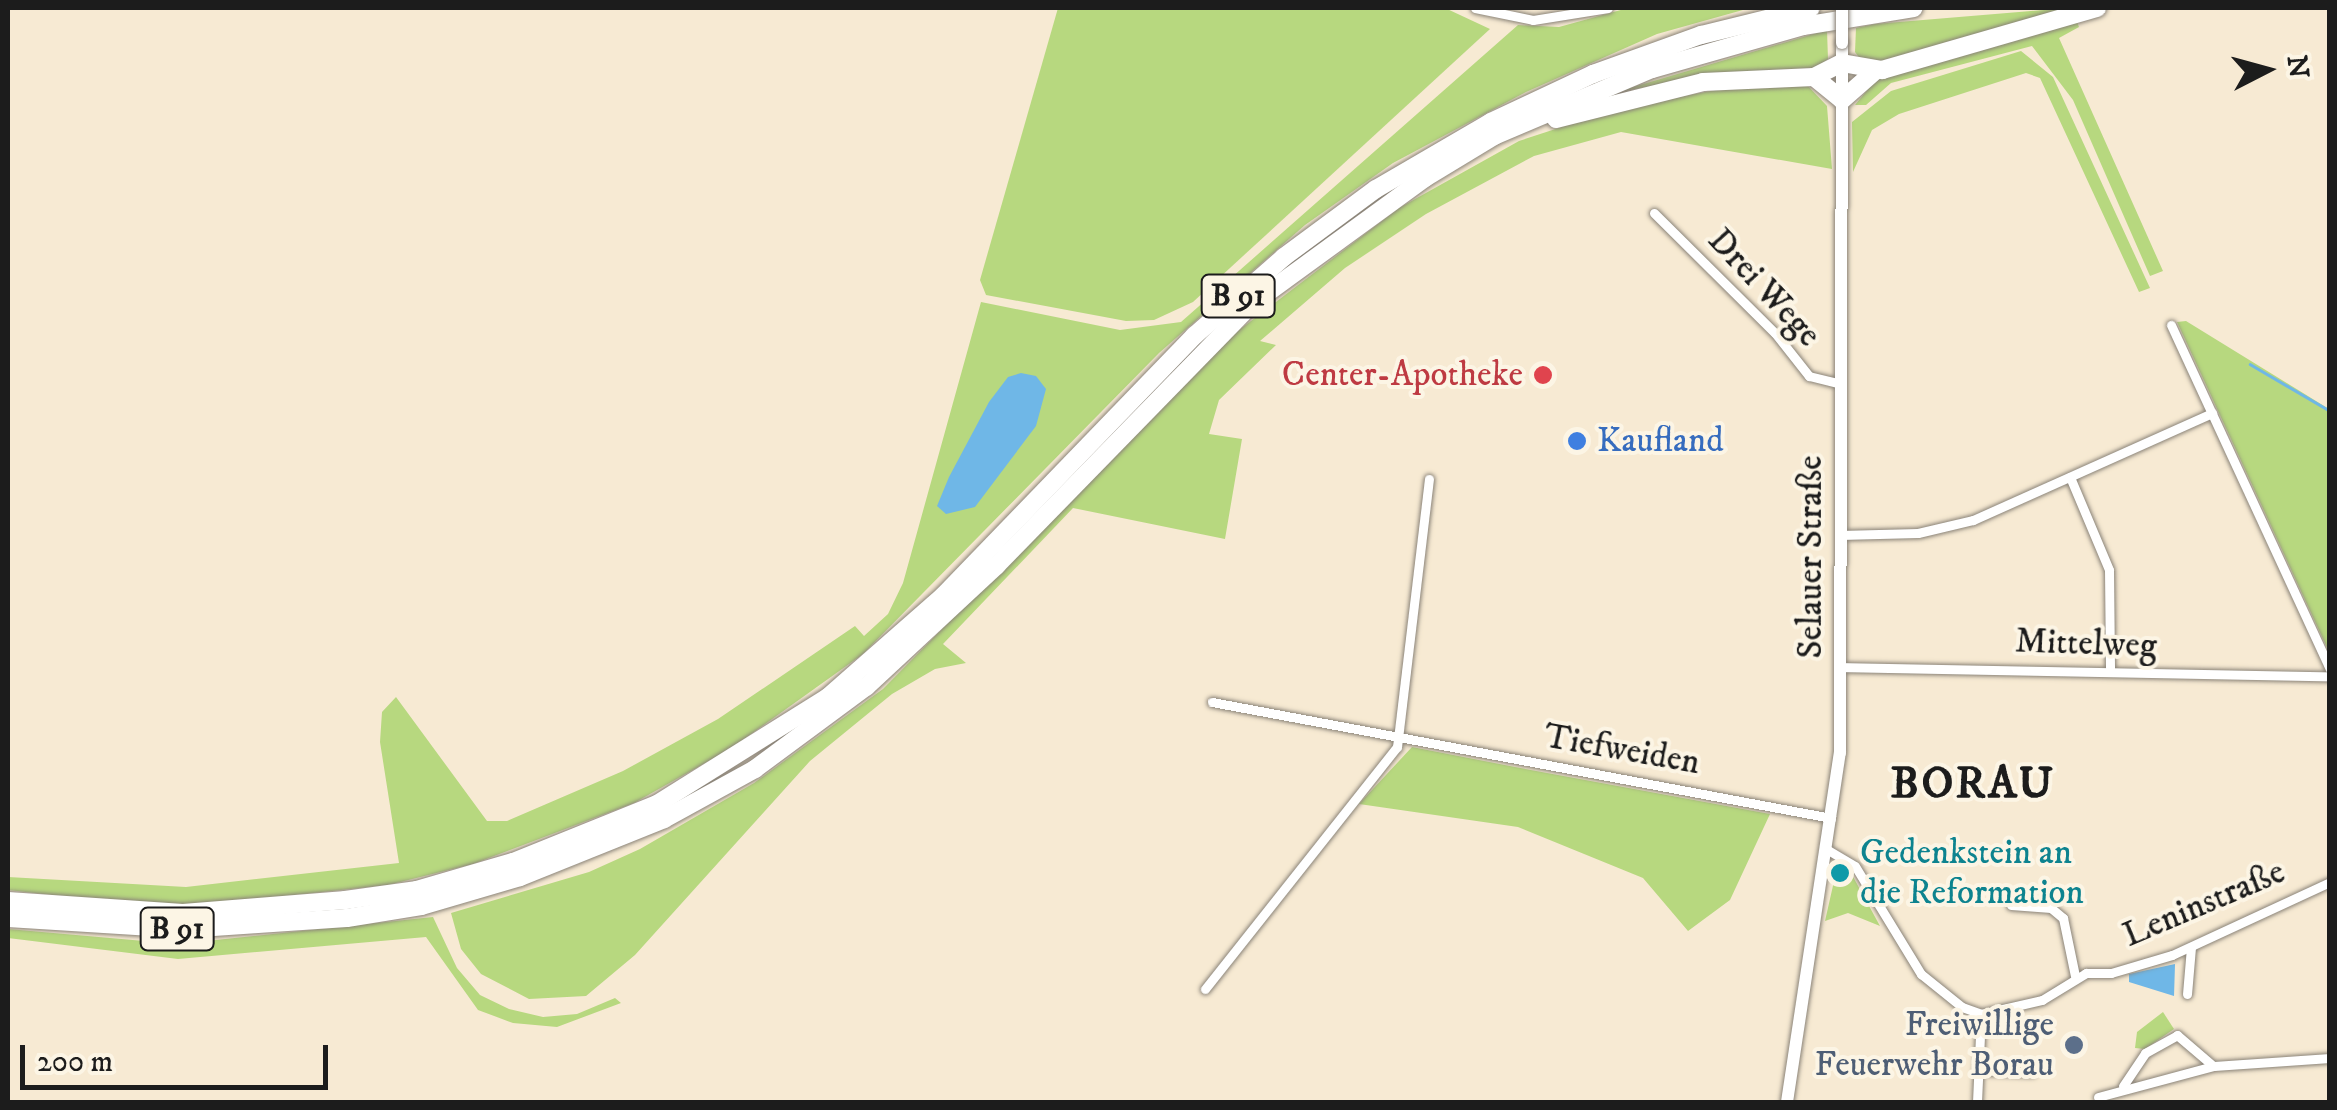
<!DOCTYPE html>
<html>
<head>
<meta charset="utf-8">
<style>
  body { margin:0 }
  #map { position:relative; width:2337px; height:1110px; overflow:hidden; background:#f7ead3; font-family:"IM FELL DW Pica",serif }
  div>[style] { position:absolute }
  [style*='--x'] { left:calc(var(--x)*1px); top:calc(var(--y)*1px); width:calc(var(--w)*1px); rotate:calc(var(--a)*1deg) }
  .green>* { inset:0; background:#b7d87f }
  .water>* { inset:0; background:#6fb7e7 }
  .stream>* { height:2.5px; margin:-1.25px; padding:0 1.25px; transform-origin:1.25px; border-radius:1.25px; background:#6fb7e7 }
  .roads { filter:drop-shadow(0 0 2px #8a8378) drop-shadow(0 0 2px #8a8378) }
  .street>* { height:9px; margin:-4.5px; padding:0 4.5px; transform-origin:4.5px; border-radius:4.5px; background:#fff }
  .secondary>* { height:12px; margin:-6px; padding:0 6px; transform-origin:6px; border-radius:6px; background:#fff }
  .highway>* { height:18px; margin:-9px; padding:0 9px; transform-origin:9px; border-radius:9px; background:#fff }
  .bridges { filter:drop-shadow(0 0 2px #8a8378) drop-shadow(0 0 2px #8a8378) }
  .secondary-bridge>* { height:12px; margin:-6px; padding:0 6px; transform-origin:6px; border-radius:6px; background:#fff }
  .dots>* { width:28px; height:28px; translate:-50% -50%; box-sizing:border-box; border:5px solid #fcf5e5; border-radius:50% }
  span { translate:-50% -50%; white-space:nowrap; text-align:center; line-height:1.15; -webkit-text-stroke:8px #fcf5e5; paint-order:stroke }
  .shield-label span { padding:2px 8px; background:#fcf5e5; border:2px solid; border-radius:8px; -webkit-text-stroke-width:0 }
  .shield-label { font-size:32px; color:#1c1c1c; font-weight:700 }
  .street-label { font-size:35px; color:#1c1c1c }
  .health-label { font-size:35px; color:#be3a42 }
  .right { translate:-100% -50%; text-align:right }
  .shop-label { font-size:35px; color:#366cbe }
  .left { translate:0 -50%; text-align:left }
  .culture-label { font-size:35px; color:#0d838f }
  .service-label { font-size:35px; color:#4e5e75 }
  .district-label { font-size:45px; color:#1c1c1c; font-weight:700; letter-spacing:2.5px }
  .frame { position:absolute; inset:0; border:10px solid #1c1c1c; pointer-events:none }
  .north { position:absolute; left:2217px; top:20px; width:100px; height:100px; -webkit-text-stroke:8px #fcf5e5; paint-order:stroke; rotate:84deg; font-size:28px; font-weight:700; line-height:40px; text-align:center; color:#1c1c1c }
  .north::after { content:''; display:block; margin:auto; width:35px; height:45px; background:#1c1c1c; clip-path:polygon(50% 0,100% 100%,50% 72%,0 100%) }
  .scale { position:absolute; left:20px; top:1045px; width:308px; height:45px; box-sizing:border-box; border:5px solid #1c1c1c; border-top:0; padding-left:12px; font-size:30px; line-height:35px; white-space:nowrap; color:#1c1c1c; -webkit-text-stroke:8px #fcf5e5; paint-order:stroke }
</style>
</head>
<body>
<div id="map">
  <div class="green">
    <div style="clip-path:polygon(1058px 8px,1445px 8px,1490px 29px,1193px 302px,1154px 320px,1126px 321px,986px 295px,980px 280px)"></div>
    <div style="clip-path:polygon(1628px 8px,1750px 8px,1657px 34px,1526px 92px,1393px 163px,1305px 225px,1159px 353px,863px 654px,730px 749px,634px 803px,473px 864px,388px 885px,208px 904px,140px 905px,8px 890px,8px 877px,186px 887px,399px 863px,380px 742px,382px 712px,396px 697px,487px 821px,507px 821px,623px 771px,718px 719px,855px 626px,864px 636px,888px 614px,903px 583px,981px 302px,1120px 330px,1181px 322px,1518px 25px,1559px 27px)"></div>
    <div style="clip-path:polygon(2067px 8px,1879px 63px,1861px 60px,1855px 52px,1856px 28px,1875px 24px)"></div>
    <div style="clip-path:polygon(2076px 19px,2079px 27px,2059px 38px,2163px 271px,2150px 276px,2073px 100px,2032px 46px,1891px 83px,1866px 105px,1855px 105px,1878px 77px)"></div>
    <div style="clip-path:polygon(1827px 30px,1828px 59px,1816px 68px,1722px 73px,1613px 93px)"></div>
    <div style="clip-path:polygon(2021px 51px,2053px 77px,2150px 288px,2139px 292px,2040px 78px,2026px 73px,1899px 114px,1872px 130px,1853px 172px,1852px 122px,1891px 91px)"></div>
    <div style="clip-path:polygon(1807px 85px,1827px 106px,1832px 169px,1621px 132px,1534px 156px,1426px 214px,1345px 268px,1260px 341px,1276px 345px,1219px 400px,1209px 434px,1242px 439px,1225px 539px,1073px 508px,943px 644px,966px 663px,935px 669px,892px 694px,810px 761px,635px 955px,586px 996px,529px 999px,481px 974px,461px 949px,451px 913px,589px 872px,640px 849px,754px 783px,883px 689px,1230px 337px,1399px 208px,1519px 141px,1617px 109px,1721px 89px)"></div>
    <div style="clip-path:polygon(2186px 321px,2329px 409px,2329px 652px,2177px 322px)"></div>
    <div style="clip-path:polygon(1412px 747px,1515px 767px,1770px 814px,1730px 900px,1688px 931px,1643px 878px,1518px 827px,1359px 804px)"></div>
    <div style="clip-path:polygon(1837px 868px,1851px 873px,1880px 926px,1848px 913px,1825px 921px)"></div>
    <div style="clip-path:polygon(433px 917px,457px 968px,480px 995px,509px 1009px,543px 1017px,577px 1014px,615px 998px,621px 1003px,557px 1027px,513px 1023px,478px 1010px,426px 937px,178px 959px,8px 938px,8px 929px,178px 944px)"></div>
    <div style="clip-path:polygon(2163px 1012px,2174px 1029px,2145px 1049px,2135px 1048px,2137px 1032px)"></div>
  </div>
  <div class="water">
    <div style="clip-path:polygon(1021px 373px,1036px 376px,1046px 389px,1036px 426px,975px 507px,946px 514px,937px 506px,949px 477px,989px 402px,1008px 377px)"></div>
    <div style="clip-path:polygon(2175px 964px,2174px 996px,2129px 982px,2129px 974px)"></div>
  </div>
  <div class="stream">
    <div style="--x:2250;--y:364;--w:93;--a:30.4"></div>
  </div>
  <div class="roads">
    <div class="street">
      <div style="--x:1475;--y:8;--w:59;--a:11.7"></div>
      <div style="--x:1533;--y:20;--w:76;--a:-9.1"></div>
      <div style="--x:1654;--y:213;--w:170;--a:44.8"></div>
      <div style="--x:1775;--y:333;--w:55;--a:51.7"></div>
      <div style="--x:1809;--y:376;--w:33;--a:14"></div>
      <div style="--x:2171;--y:325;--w:379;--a:65.2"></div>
      <div style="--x:2070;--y:477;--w:101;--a:67.2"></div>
      <div style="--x:2109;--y:570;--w:102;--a:89.4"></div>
      <div style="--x:1840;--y:535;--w:78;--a:-1.5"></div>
      <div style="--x:1918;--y:533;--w:57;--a:-13.3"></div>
      <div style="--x:1973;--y:520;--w:262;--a:-24.1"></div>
      <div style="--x:1841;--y:667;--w:489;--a:1.1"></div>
      <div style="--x:1212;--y:702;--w:630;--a:10.61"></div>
      <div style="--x:1828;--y:850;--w:31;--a:31"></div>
      <div style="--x:1855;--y:866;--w:127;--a:58.6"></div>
      <div style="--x:1921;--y:974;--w:53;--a:38.8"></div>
      <div style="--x:1962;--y:1007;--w:20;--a:20"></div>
      <div style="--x:1981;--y:1014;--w:63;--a:-12.9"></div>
      <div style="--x:2042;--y:1000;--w:52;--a:-31.5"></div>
      <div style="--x:2086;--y:973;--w:25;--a:0"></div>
      <div style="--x:2111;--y:973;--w:64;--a:-16.4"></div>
      <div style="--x:2172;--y:955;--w:174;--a:-24.8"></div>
      <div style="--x:2011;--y:905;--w:40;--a:4.3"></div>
      <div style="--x:2051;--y:908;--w:16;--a:40"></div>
      <div style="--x:2063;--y:918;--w:59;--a:78.3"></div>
      <div style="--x:1205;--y:989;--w:309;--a:-51.6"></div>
      <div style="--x:1397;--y:747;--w:270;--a:-83.2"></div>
      <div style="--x:2187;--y:994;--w:47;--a:-85.1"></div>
      <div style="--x:1978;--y:1070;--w:54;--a:2.1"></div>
      <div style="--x:2123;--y:1086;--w:40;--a:-56"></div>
      <div style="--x:2145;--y:1053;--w:37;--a:-29"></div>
      <div style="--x:2177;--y:1035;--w:46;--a:40.6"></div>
      <div style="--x:2098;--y:1097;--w:120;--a:-15"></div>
      <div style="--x:2214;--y:1066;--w:116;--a:-3.9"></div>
      <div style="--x:1977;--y:1102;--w:88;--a:-87.4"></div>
    </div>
    <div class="secondary">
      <div style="--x:1787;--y:1102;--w:353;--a:-81.4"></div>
      <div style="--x:1840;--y:753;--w:710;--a:-89.84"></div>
    </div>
    <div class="highway">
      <div style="--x:1814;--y:77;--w:36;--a:39"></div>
      <div style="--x:1842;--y:100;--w:44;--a:-41.3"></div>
      <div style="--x:1556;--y:119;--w:152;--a:-14.1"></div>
      <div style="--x:1703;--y:82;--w:111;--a:-2.6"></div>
      <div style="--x:1814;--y:77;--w:31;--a:-27"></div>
      <div style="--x:1842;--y:63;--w:41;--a:9.9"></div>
      <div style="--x:1882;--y:70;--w:224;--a:-16.1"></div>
      <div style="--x:8;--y:901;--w:175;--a:3.9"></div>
      <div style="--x:183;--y:913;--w:163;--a:-4.6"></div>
      <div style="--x:345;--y:900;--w:73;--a:-7.9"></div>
      <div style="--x:417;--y:890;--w:100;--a:-16.3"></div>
      <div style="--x:513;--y:862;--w:155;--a:-21.9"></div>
      <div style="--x:657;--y:804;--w:202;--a:-32"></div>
      <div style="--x:828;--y:697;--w:154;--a:-41.3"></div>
      <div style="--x:944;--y:595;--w:361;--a:-46"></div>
      <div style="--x:1195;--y:335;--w:118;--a:-41.2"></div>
      <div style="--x:1284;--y:257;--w:114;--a:-36.5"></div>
      <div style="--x:1376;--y:189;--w:133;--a:-30.2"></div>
      <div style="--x:1491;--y:122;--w:113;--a:-25.2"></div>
      <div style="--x:1593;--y:74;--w:115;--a:-19.9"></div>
      <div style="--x:1701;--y:35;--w:113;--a:-13.8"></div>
      <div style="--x:8;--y:918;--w:176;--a:3.6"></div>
      <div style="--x:184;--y:929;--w:163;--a:-3.9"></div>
      <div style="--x:347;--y:918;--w:75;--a:-9.2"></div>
      <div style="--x:421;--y:906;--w:103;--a:-16.3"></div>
      <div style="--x:520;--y:877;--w:155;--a:-21.9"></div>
      <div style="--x:664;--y:819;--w:104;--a:-28.8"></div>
      <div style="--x:755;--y:769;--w:138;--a:-36.5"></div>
      <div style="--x:866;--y:687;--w:178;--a:-42.9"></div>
      <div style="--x:996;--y:566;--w:366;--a:-45.7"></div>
      <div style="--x:1252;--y:304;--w:214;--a:-36.1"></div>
      <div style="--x:1425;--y:178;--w:81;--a:-31.3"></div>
      <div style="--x:1494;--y:136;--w:172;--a:-23"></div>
      <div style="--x:1652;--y:69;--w:157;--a:-15.9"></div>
      <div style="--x:1803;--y:26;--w:112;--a:-9.2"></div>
    </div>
  </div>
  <div class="bridges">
    <div class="secondary-bridge">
      <div style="--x:1842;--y:43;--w:35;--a:-90"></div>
    </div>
  </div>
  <div class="dots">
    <div style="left:1543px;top:375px;background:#e0444e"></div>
    <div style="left:1577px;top:441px;background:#3f7fe0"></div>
    <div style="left:1840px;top:873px;background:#0f9aa8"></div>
    <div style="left:2074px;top:1045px;background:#5c6f8a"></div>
  </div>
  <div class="shield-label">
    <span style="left:1238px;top:296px">B 91</span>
    <span style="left:177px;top:929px">B 91</span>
  </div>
  <div class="street-label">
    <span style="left:1764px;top:288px;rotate:47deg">Drei Wege</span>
    <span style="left:1811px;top:557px;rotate:-90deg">Selauer Straße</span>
    <span style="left:2086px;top:644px;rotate:2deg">Mittelweg</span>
    <span style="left:1622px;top:750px;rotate:10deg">Tiefweiden</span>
    <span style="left:2204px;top:904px;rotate:-23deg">Leninstraße</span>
  </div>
  <div class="health-label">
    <span class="right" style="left:1523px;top:375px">Center-Apotheke</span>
  </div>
  <div class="shop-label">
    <span class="left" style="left:1597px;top:441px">Kaufland</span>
  </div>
  <div class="culture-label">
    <span class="left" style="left:1860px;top:873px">Gedenkstein an<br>die Reformation</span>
  </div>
  <div class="service-label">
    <span class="right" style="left:2054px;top:1045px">Freiwillige<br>Feuerwehr Borau</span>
  </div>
  <div class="district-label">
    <span style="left:1973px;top:785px">BORAU</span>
  </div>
  <div class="frame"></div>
  <div class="north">N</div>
  <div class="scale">200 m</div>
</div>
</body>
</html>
